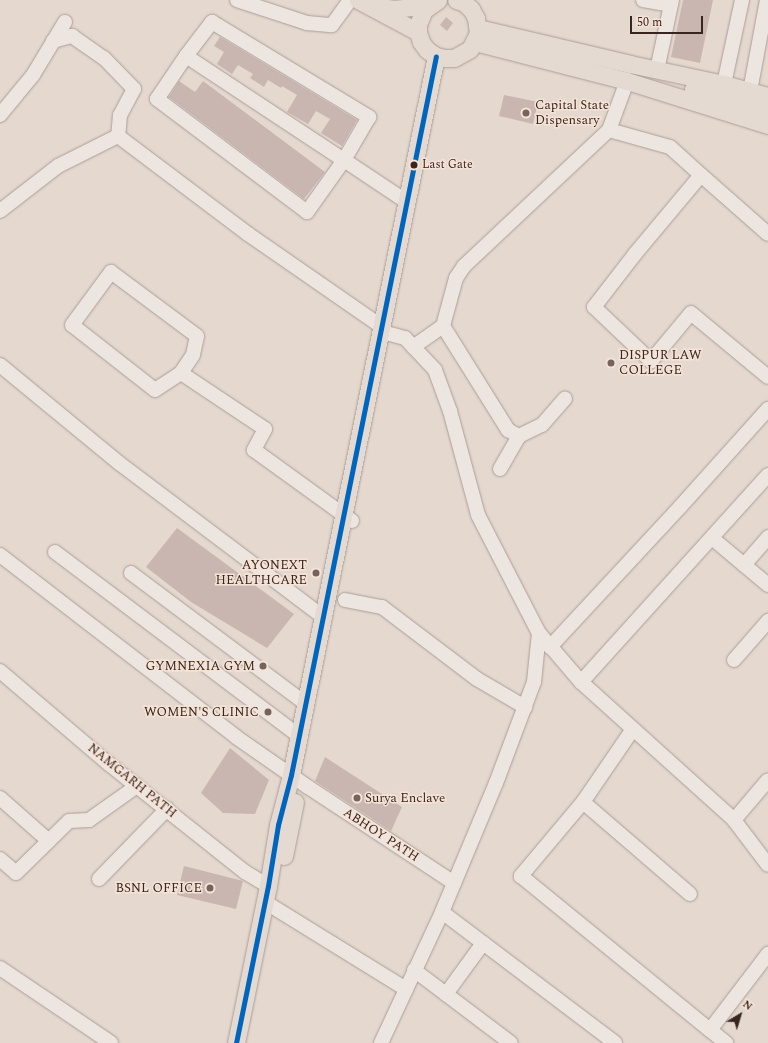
<!DOCTYPE html>
<html>
<head>
<meta charset="utf-8">
<style>
  body { margin:0 }
  #map { position:relative; width:768px; height:1043px; overflow:hidden; background:#e5d8cf; font-family:Spectral,serif }
  div>[style] { position:absolute }
  [style*='--x'] { left:calc(var(--x)*1px); top:calc(var(--y)*1px); width:calc(var(--w)*1px); rotate:calc(var(--a)*1deg) }
  .building>* { inset:0; background:#c9b6b0 }
  .roads { filter:drop-shadow(0 0 1px #aa9e98) drop-shadow(0 0 1px #aa9e98) }
  .minor>* { height:14px; margin:-7px; padding:0 7px; transform-origin:7px; border-radius:7px; background:#ede6e0 }
  .major>* { height:17px; margin:-8.5px; padding:0 8.5px; transform-origin:8.5px; border-radius:8.5px; background:#e4dad2 }
  .bus-1>* { height:5px; margin:-2.5px; padding:0 2.5px; transform-origin:2.5px; border-radius:2.5px; background:#0065bd }
  .dots>* { width:11px; height:11px; translate:-50% -50%; box-sizing:border-box; border:2px solid #f5e3d6; border-radius:50% }
  span { translate:-50% -50%; white-space:nowrap; text-align:center; line-height:1.15; -webkit-text-stroke:3px #f5e3d6; paint-order:stroke }
  .bus-label { font-size:12px; color:#39251f }
  .left { translate:0 -50%; text-align:left }
  .poi-label { font-size:13px; color:#39251f }
  .right { translate:-100% -50%; text-align:right }
  .street-label { font-size:13px; color:#39251f }
  .north { position:absolute; left:720px; top:995px; width:40px; height:40px; -webkit-text-stroke:3px #f5e3d6; paint-order:stroke; rotate:38deg; font-size:11px; font-weight:700; line-height:16px; text-align:center; color:#39251f }
  .north::after { content:''; display:block; margin:auto; width:14px; height:18px; background:#39251f; clip-path:polygon(50% 0,100% 100%,50% 72%,0 100%) }
  .scale { position:absolute; left:630px; top:16px; width:73px; height:18px; box-sizing:border-box; border:2px solid #39251f; border-top:0; padding-left:5px; font-size:12px; line-height:14px; white-space:nowrap; color:#39251f; -webkit-text-stroke:3px #f5e3d6; paint-order:stroke }
</style>
</head>
<body>
<div id="map">
  <div class="building">
    <div style="clip-path:polygon(683px 0,713px 0,700px 63px,671px 57px)"></div>
    <div style="clip-path:polygon(446px 17px,453px 23px,447px 31px,440px 25px)"></div>
    <div style="clip-path:polygon(220px 37px,357px 120px,342px 146px,321px 133px,330px 119px,316px 111px,308px 124px,287px 112px,297px 95px,282px 86px,281px 88px,268px 80px,264px 87px,250px 78px,253px 74px,238px 65px,232px 74px,217px 64px,224px 52px,214px 46px)"></div>
    <div style="clip-path:polygon(179px 81px,195px 92px,203px 81px,325px 172px,304px 199px,169px 97px)"></div>
    <div style="clip-path:polygon(504px 95px,538px 102px,533px 124px,499px 116px)"></div>
    <div style="clip-path:polygon(177px 528px,294px 614px,267px 648px,191px 602px,146px 567px)"></div>
    <div style="clip-path:polygon(230px 748px,269px 780px,255px 814px,223px 813px,201px 793px)"></div>
    <div style="clip-path:polygon(325px 757px,402px 807px,391px 831px,315px 781px)"></div>
    <div style="clip-path:polygon(184px 866px,243px 881px,236px 909px,177px 895px)"></div>
  </div>
  <div class="roads">
    <div class="minor">
      <div style="--x:237;--y:0;--w:74;--a:18.2"></div>
      <div style="--x:307;--y:23;--w:25;--a:5"></div>
      <div style="--x:332;--y:25;--w:31;--a:-54"></div>
      <div style="--x:643;--y:0;--w:28;--a:10"></div>
      <div style="--x:53;--y:41;--w:20;--a:-15"></div>
      <div style="--x:72;--y:36;--w:39;--a:35"></div>
      <div style="--x:104;--y:58;--w:43;--a:45.9"></div>
      <div style="--x:134;--y:89;--w:30;--a:118"></div>
      <div style="--x:120;--y:115;--w:21;--a:95"></div>
      <div style="--x:186;--y:56;--w:43;--a:-52.6"></div>
      <div style="--x:212;--y:22;--w:184;--a:31.2"></div>
      <div style="--x:369;--y:117;--w:50;--a:120.2"></div>
      <div style="--x:344;--y:160;--w:64;--a:125.4"></div>
      <div style="--x:307;--y:212;--w:188;--a:-143"></div>
      <div style="--x:157;--y:99;--w:52;--a:-56"></div>
      <div style="--x:186;--y:56;--w:189;--a:33.4"></div>
      <div style="--x:344;--y:160;--w:76;--a:33.7"></div>
      <div style="--x:657;--y:70;--w:72;--a:-77.9"></div>
      <div style="--x:627;--y:81;--w:52;--a:110.2"></div>
      <div style="--x:609;--y:130;--w:63;--a:15.6"></div>
      <div style="--x:670;--y:147;--w:42;--a:42.1"></div>
      <div style="--x:701;--y:175;--w:103;--a:129.9"></div>
      <div style="--x:635;--y:254;--w:67;--a:127.7"></div>
      <div style="--x:594;--y:307;--w:79;--a:43.5"></div>
      <div style="--x:651;--y:361;--w:62;--a:-50.2"></div>
      <div style="--x:691;--y:313;--w:100;--a:39.7"></div>
      <div style="--x:724;--y:84;--w:86;--a:-77.9"></div>
      <div style="--x:750;--y:91;--w:93;--a:-79.4"></div>
      <div style="--x:0;--y:115;--w:52;--a:-50.5"></div>
      <div style="--x:33;--y:75;--w:62;--a:-58.9"></div>
      <div style="--x:118;--y:136;--w:163;--a:37"></div>
      <div style="--x:248;--y:234;--w:162;--a:34.7"></div>
      <div style="--x:701;--y:175;--w:89;--a:41.4"></div>
      <div style="--x:0;--y:211;--w:73;--a:-37.8"></div>
      <div style="--x:58;--y:166;--w:67;--a:-26.6"></div>
      <div style="--x:111;--y:272;--w:107;--a:36.7"></div>
      <div style="--x:197;--y:336;--w:19;--a:102"></div>
      <div style="--x:193;--y:355;--w:22;--a:124"></div>
      <div style="--x:181;--y:373;--w:31;--a:147"></div>
      <div style="--x:155;--y:390;--w:105;--a:-141.9"></div>
      <div style="--x:72;--y:325;--w:66;--a:-53.7"></div>
      <div style="--x:443;--y:326;--w:123;--a:58"></div>
      <div style="--x:508;--y:430;--w:13;--a:29"></div>
      <div style="--x:519;--y:436;--w:25;--a:-26"></div>
      <div style="--x:542;--y:425;--w:35;--a:-49"></div>
      <div style="--x:390;--y:334;--w:16;--a:15"></div>
      <div style="--x:405;--y:338;--w:44;--a:46.8"></div>
      <div style="--x:435;--y:370;--w:44;--a:69.9"></div>
      <div style="--x:450;--y:411;--w:108;--a:74.9"></div>
      <div style="--x:478;--y:515;--w:133;--a:62.7"></div>
      <div style="--x:539;--y:633;--w:65;--a:49.4"></div>
      <div style="--x:581;--y:682;--w:206;--a:42"></div>
      <div style="--x:734;--y:820;--w:56;--a:52.9"></div>
      <div style="--x:413;--y:347;--w:37;--a:-35"></div>
      <div style="--x:443;--y:326;--w:50;--a:-74.8"></div>
      <div style="--x:456;--y:278;--w:14;--a:-56"></div>
      <div style="--x:464;--y:266;--w:199;--a:-43.2"></div>
      <div style="--x:0;--y:365;--w:154;--a:39.5"></div>
      <div style="--x:119;--y:463;--w:256;--a:37"></div>
      <div style="--x:181;--y:373;--w:101;--a:33.7"></div>
      <div style="--x:265;--y:429;--w:24;--a:118"></div>
      <div style="--x:254;--y:450;--w:121;--a:35.9"></div>
      <div style="--x:500;--y:469;--w:38;--a:-60"></div>
      <div style="--x:712;--y:538;--w:73;--a:40"></div>
      <div style="--x:55;--y:552;--w:304;--a:37"></div>
      <div style="--x:0;--y:555;--w:298;--a:37.6"></div>
      <div style="--x:236;--y:737;--w:88;--a:34.8"></div>
      <div style="--x:308;--y:787;--w:175;--a:33.3"></div>
      <div style="--x:744;--y:565;--w:37;--a:-49"></div>
      <div style="--x:131;--y:573;--w:217;--a:36.8"></div>
      <div style="--x:345;--y:600;--w:38;--a:11"></div>
      <div style="--x:382;--y:607;--w:119;--a:37.2"></div>
      <div style="--x:477;--y:679;--w:56;--a:30.3"></div>
      <div style="--x:550;--y:647;--w:191;--a:-47.1"></div>
      <div style="--x:680;--y:507;--w:132;--a:-48.1"></div>
      <div style="--x:734;--y:660;--w:52;--a:-48.9"></div>
      <div style="--x:0;--y:671;--w:143;--a:40.5"></div>
      <div style="--x:109;--y:764;--w:174;--a:38.5"></div>
      <div style="--x:245;--y:872;--w:27;--a:31"></div>
      <div style="--x:581;--y:682;--w:279;--a:-47.9"></div>
      <div style="--x:633;--y:729;--w:88;--a:124.4"></div>
      <div style="--x:583;--y:802;--w:97;--a:130"></div>
      <div style="--x:521;--y:876;--w:244;--a:39.2"></div>
      <div style="--x:710;--y:1030;--w:96;--a:-52.7"></div>
      <div style="--x:0;--y:798;--w:65;--a:41.3"></div>
      <div style="--x:583;--y:802;--w:141;--a:40.7"></div>
      <div style="--x:734;--y:820;--w:52;--a:-49.6"></div>
      <div style="--x:0;--y:859;--w:21;--a:41"></div>
      <div style="--x:16;--y:873;--w:74;--a:-44.5"></div>
      <div style="--x:69;--y:821;--w:20;--a:-3"></div>
      <div style="--x:89;--y:820;--w:59;--a:-35.3"></div>
      <div style="--x:99;--y:879;--w:98;--a:-45.8"></div>
      <div style="--x:265;--y:902;--w:166;--a:31.7"></div>
      <div style="--x:442;--y:912;--w:217;--a:37.1"></div>
      <div style="--x:0;--y:968;--w:134;--a:34"></div>
      <div style="--x:414;--y:970;--w:121;--a:37"></div>
      <div style="--x:446;--y:994;--w:63;--a:-54"></div>
      <div style="--x:710;--y:1030;--w:21;--a:39"></div>
      <div style="--x:381;--y:1043;--w:145;--a:-65"></div>
      <div style="--x:442;--y:912;--w:140;--a:-67.3"></div>
      <div style="--x:496;--y:783;--w:108;--a:-69.4"></div>
      <div style="--x:534;--y:682;--w:49;--a:-84.2"></div>
    </div>
    <div class="major">
      <div style="--x:358;--y:0;--w:68;--a:28.1"></div>
      <div style="--x:438;--y:0;--w:17;--a:144"></div>
      <div style="--x:424;--y:10;--w:15;--a:113"></div>
      <div style="--x:418;--y:24;--w:8;--a:90"></div>
      <div style="--x:418;--y:32;--w:10;--a:73"></div>
      <div style="--x:421;--y:42;--w:10;--a:53"></div>
      <div style="--x:427;--y:50;--w:11;--a:34"></div>
      <div style="--x:436;--y:56;--w:9;--a:13"></div>
      <div style="--x:445;--y:58;--w:9;--a:0"></div>
      <div style="--x:454;--y:58;--w:18;--a:-29"></div>
      <div style="--x:470;--y:49;--w:18;--a:-63"></div>
      <div style="--x:478;--y:33;--w:15;--a:-98"></div>
      <div style="--x:476;--y:18;--w:10;--a:-119"></div>
      <div style="--x:471;--y:9;--w:11;--a:-139"></div>
      <div style="--x:463;--y:2;--w:7;--a:-164"></div>
      <div style="--x:375;--y:3;--w:12;--a:24"></div>
      <div style="--x:386;--y:8;--w:9;--a:6"></div>
      <div style="--x:395;--y:9;--w:34;--a:-7"></div>
      <div style="--x:478;--y:28;--w:156;--a:13.3"></div>
      <div style="--x:630;--y:64;--w:96;--a:12"></div>
      <div style="--x:724;--y:84;--w:46;--a:15.3"></div>
      <div style="--x:475;--y:42;--w:157;--a:14.4"></div>
      <div style="--x:627;--y:81;--w:148;--a:17.3"></div>
      <div style="--x:693;--y:89;--w:78;--a:14.9"></div>
      <div style="--x:284;--y:856;--w:55;--a:-78.5"></div>
      <div style="--x:236;--y:1043;--w:160;--a:-78.5"></div>
      <div style="--x:268;--y:886;--w:62;--a:-80.7"></div>
      <div style="--x:278;--y:825;--w:52;--a:-75.4"></div>
      <div style="--x:291;--y:775;--w:733;--a:-78.6"></div>
    </div>
  </div>
  <div class="bus-1">
    <div style="--x:236;--y:1043;--w:160;--a:-78.5"></div>
    <div style="--x:268;--y:886;--w:62;--a:-80.7"></div>
    <div style="--x:278;--y:825;--w:52;--a:-75.4"></div>
    <div style="--x:291;--y:775;--w:733;--a:-78.6"></div>
  </div>
  <div class="dots">
    <div style="left:526px;top:113px;background:#75645d"></div>
    <div style="left:414px;top:165px;background:#39251f"></div>
    <div style="left:611px;top:363px;background:#75645d"></div>
    <div style="left:316px;top:573px;background:#75645d"></div>
    <div style="left:263px;top:666px;background:#75645d"></div>
    <div style="left:268px;top:712px;background:#75645d"></div>
    <div style="left:357px;top:798px;background:#75645d"></div>
    <div style="left:210px;top:888px;background:#75645d"></div>
  </div>
  <div class="bus-label">
    <span class="left" style="left:422px;top:165px">Last Gate</span>
  </div>
  <div class="poi-label">
    <span class="left" style="left:535px;top:113px">Capital State<br>Dispensary</span>
    <span class="left" style="left:619px;top:363px">DISPUR LAW<br>COLLEGE</span>
    <span class="right" style="left:307px;top:573px">AYONEXT<br>HEALTHCARE</span>
    <span class="right" style="left:255px;top:666px">GYMNEXIA GYM</span>
    <span class="right" style="left:259px;top:712px">WOMEN'S CLINIC</span>
    <span class="left" style="left:365px;top:798px">Surya Enclave</span>
    <span class="right" style="left:202px;top:888px">BSNL OFFICE</span>
  </div>
  <div class="street-label">
    <span style="left:132px;top:781px;rotate:39deg">NAMGARH PATH</span>
    <span style="left:381px;top:835px;rotate:33deg">ABHOY PATH</span>
  </div>
  <div class="north">N</div>
  <div class="scale">50 m</div>
</div>
</body>
</html>
